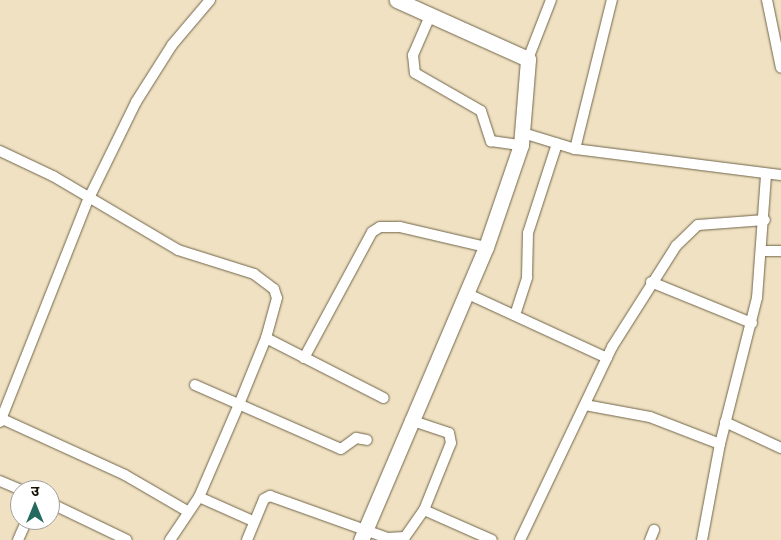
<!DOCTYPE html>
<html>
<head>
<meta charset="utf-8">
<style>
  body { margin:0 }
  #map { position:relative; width:781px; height:540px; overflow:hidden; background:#efe1c2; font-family:Roboto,"Noto Sans Devanagari",sans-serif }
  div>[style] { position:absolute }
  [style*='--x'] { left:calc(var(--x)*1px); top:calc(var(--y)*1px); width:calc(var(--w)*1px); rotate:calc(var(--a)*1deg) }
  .roads { filter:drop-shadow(0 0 1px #716549) drop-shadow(0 0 1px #716549) }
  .street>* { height:10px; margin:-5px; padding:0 5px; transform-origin:5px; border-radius:5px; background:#fff }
  .secondary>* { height:15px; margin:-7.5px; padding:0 7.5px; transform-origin:7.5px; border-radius:7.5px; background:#fff }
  span { translate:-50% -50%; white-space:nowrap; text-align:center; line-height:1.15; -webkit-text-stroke:5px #fff; paint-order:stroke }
  .north { position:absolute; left:10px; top:480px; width:50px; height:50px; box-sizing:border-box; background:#fff; border:1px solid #a19f9b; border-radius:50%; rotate:0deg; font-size:14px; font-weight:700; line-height:20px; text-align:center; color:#151006 }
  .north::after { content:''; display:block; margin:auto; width:18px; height:22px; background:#23695e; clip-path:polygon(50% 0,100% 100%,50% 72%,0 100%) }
</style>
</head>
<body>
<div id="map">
  <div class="roads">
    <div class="street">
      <div style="--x:767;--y:0;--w:69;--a:78.4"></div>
      <div style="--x:430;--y:16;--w:43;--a:113.6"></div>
      <div style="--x:413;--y:55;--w:18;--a:84"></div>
      <div style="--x:415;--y:73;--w:76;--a:29.9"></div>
      <div style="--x:481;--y:111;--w:32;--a:72"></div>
      <div style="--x:491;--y:141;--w:30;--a:8"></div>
      <div style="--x:528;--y:59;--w:63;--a:-68.7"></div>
      <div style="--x:523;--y:133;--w:54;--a:17.1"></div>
      <div style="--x:575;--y:149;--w:208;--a:7.2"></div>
      <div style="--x:575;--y:149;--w:154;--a:-76.1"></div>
      <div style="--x:0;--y:151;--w:59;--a:25.3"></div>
      <div style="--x:53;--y:176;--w:145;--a:30.6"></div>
      <div style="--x:178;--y:250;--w:80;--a:17.5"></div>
      <div style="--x:254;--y:274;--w:25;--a:37"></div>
      <div style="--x:274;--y:289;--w:9;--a:72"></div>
      <div style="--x:277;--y:298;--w:41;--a:105.4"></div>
      <div style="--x:266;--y:338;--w:69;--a:112.1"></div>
      <div style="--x:240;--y:402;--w:103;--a:113.3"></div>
      <div style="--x:199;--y:497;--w:52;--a:124"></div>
      <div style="--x:764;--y:251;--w:17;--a:0"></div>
      <div style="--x:651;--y:282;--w:109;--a:22.1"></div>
      <div style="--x:468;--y:294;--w:153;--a:24.7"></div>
      <div style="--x:515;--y:315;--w:40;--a:-72"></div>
      <div style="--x:527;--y:277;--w:44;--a:-88.7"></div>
      <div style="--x:528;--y:233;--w:94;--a:-72"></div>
      <div style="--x:266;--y:338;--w:132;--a:27"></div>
      <div style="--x:304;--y:358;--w:143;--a:-61.6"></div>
      <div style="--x:372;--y:232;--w:9;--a:-32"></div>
      <div style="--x:380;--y:227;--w:20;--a:0"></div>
      <div style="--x:400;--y:227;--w:88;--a:13.1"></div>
      <div style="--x:195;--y:385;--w:159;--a:23.7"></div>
      <div style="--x:341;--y:449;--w:19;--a:-36"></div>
      <div style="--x:356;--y:438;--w:11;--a:10"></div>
      <div style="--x:585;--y:405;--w:66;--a:10.5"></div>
      <div style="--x:650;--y:417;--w:75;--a:21.1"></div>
      <div style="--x:0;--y:418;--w:137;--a:24.5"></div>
      <div style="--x:125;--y:475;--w:72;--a:30.1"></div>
      <div style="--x:0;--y:422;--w:239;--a:-68.4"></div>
      <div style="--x:88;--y:200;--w:109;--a:-63.9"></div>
      <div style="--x:136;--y:102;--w:67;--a:-57.7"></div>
      <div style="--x:172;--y:45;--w:59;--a:-49.8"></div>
      <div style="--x:725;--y:422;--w:62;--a:24.9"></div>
      <div style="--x:0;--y:481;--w:23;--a:23"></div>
      <div style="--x:199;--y:497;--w:59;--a:24"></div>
      <div style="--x:50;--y:503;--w:85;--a:25.7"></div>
      <div style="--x:424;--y:510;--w:74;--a:23.8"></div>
      <div style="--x:18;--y:540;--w:22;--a:-66"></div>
      <div style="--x:247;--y:540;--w:44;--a:-67.5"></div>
      <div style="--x:264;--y:499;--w:7;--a:-27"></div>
      <div style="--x:270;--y:496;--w:124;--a:19.7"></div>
      <div style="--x:387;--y:538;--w:18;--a:-3"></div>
      <div style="--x:405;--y:537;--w:33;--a:-55"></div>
      <div style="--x:424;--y:510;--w:72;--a:-68.1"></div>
      <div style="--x:451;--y:443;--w:10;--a:-101"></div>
      <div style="--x:449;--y:433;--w:41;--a:-161.6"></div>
      <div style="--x:520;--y:540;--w:214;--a:-64.5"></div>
      <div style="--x:612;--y:347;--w:120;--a:-57.6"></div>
      <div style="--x:676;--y:246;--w:30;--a:-44"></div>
      <div style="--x:698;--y:225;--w:67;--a:-4.3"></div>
      <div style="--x:650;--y:540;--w:11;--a:-68"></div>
      <div style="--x:702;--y:540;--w:98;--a:-79.4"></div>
      <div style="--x:720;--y:444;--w:151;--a:-75.8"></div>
      <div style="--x:757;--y:298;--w:124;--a:-85.8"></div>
    </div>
    <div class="secondary">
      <div style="--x:361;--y:540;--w:319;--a:-66.9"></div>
      <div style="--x:486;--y:247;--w:108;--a:-71.1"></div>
      <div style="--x:521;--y:145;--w:86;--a:-85.3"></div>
      <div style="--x:528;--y:59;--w:144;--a:-155.8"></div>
    </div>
  </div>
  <div class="north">उ</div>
</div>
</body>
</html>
